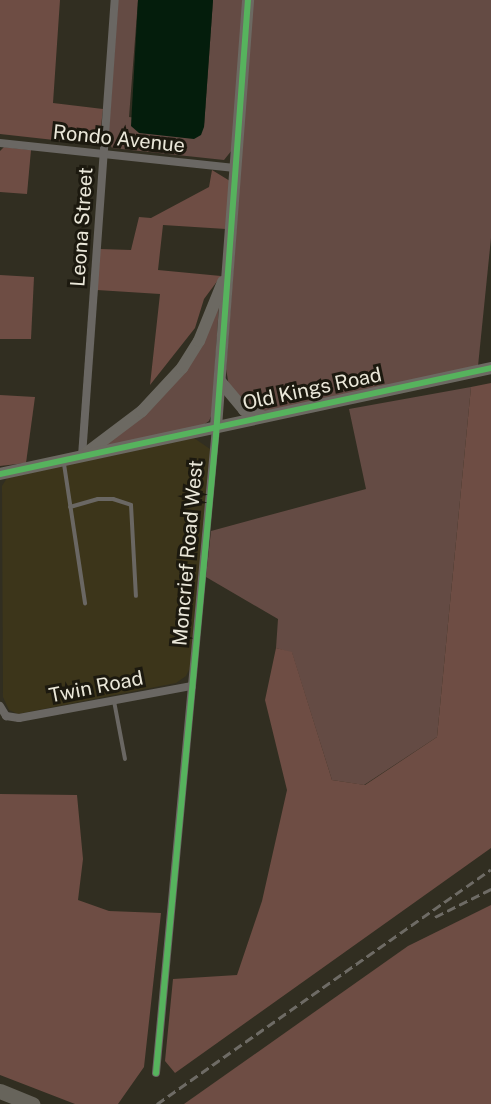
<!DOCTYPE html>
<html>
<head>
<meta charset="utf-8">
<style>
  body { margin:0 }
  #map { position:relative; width:491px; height:1104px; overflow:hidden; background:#312e21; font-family:"Public Sans",sans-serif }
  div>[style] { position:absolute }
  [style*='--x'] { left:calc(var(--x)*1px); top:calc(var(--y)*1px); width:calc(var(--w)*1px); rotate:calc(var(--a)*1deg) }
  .built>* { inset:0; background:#3c351a }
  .green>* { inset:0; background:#644b44 }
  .forest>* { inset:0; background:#6e4d44 }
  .water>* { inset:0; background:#041d0c }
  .lane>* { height:4px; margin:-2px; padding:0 2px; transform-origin:2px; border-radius:2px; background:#6a6763 }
  .street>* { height:8px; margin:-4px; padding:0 4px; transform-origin:4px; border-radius:4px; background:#6a6763 }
  .secondary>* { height:12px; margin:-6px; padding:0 6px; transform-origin:6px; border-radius:6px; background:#6c6962 }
  .highway>* { height:15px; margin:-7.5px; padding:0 7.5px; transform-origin:7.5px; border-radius:7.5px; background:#67645b }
  .rail>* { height:3px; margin-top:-1.5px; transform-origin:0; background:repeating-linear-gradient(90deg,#6e6b65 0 9px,transparent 0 13.5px) }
  .cycleway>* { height:6px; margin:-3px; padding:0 3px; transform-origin:3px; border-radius:3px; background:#56b35d }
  span { translate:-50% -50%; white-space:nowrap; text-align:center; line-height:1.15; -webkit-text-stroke:6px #1c190f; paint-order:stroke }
  .street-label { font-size:20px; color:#eae7d9 }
</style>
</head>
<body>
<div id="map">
  <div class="built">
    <div style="clip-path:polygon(194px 438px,210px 449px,190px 668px,186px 676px,176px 683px,18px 714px,9px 710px,3px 697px,2px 486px,7px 478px)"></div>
  </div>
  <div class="green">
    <div style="clip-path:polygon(118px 0,138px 0,129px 117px,204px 127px,213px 0,243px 0,232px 150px,224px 160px,112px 148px,108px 140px)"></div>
    <div style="clip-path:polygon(253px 0,491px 0,491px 238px,478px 366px,266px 411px,252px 408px,229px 386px,226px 369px)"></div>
    <div style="clip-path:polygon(219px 304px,212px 414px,209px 421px,202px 426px,104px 446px,146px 413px)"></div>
    <div style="clip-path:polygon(471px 387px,437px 737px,364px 785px,332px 780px,292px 653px,276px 648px,278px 619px,206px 577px,211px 531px,366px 489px,349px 409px)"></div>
  </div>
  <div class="forest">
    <div style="clip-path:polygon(0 0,60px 0,53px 103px,103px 109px,99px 145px,0 134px)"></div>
    <div style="clip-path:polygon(4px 147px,31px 150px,27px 194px,0 192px,0 151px)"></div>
    <div style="clip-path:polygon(212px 170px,230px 181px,226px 229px,163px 225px,158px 270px,221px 276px,204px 299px,195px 328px,150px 385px,160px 294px,97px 290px,100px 249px,131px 250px,139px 217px,151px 218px,209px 187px)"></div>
    <div style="clip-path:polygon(0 275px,34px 277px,31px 339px,0 339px)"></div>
    <div style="clip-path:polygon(491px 383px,491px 848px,175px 1073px,165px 1061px,173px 979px,237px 975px,262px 901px,287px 790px,265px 700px,276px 648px,292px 652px,332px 780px,365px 785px,437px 737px,471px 387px)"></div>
    <div style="clip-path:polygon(0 395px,35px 397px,26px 463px,0 466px)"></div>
    <div style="clip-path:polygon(0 794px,77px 795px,83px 859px,78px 900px,109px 911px,161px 913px,144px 1067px,118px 1104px,75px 1104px,0 1075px)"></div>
    <div style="clip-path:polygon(491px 905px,491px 1104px,184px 1104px,408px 946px)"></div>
  </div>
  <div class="water">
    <div style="clip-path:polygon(138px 0,213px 0,204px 127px,201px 135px,194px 139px,139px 133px,131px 126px)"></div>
  </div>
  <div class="lane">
    <div style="--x:64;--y:464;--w:141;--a:81.4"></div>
    <div style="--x:70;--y:507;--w:29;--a:-16"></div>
    <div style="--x:98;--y:499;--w:15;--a:0"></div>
    <div style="--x:113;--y:499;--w:19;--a:18"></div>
    <div style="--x:131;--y:505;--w:91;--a:86.9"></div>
    <div style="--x:114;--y:701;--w:59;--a:79.3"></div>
  </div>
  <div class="street">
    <div style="--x:0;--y:143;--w:236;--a:6.1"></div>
    <div style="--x:82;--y:456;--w:457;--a:-85.9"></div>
    <div style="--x:0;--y:706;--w:12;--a:59"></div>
    <div style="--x:6;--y:716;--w:13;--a:9"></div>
    <div style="--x:19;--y:718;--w:176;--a:-10.5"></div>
    <div style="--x:156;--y:1073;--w:649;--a:-84.69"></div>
  </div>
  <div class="secondary">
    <div style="--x:220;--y:381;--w:38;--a:50"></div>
    <div style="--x:244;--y:410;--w:20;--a:18"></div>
    <div style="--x:216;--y:427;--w:428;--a:-85.7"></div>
    <div style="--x:85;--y:454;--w:71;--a:-37"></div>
    <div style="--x:142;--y:411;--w:59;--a:-47.1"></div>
    <div style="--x:182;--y:368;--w:32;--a:-58"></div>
    <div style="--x:199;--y:341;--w:64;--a:-67.9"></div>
    <div style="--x:0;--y:474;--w:502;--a:-12.18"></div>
  </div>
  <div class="highway">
    <div style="--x:0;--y:1091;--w:35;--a:22"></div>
  </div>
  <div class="rail">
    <div style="--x:435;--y:917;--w:63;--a:-26.6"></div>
    <div style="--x:157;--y:1104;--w:408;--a:-35.1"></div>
  </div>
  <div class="cycleway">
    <div style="--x:0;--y:474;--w:502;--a:-12.18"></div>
    <div style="--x:156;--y:1073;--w:641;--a:-84.63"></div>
    <div style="--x:216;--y:435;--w:436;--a:-85.8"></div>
  </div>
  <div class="street-label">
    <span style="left:119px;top:139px;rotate:6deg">Rondo Avenue</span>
    <span style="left:82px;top:227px;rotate:-86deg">Leona Street</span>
    <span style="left:312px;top:389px;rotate:-12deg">Old Kings Road</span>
    <span style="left:188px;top:553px;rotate:-85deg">Moncrief Road West</span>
    <span style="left:96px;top:687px;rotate:-11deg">Twin Road</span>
  </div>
</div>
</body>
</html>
